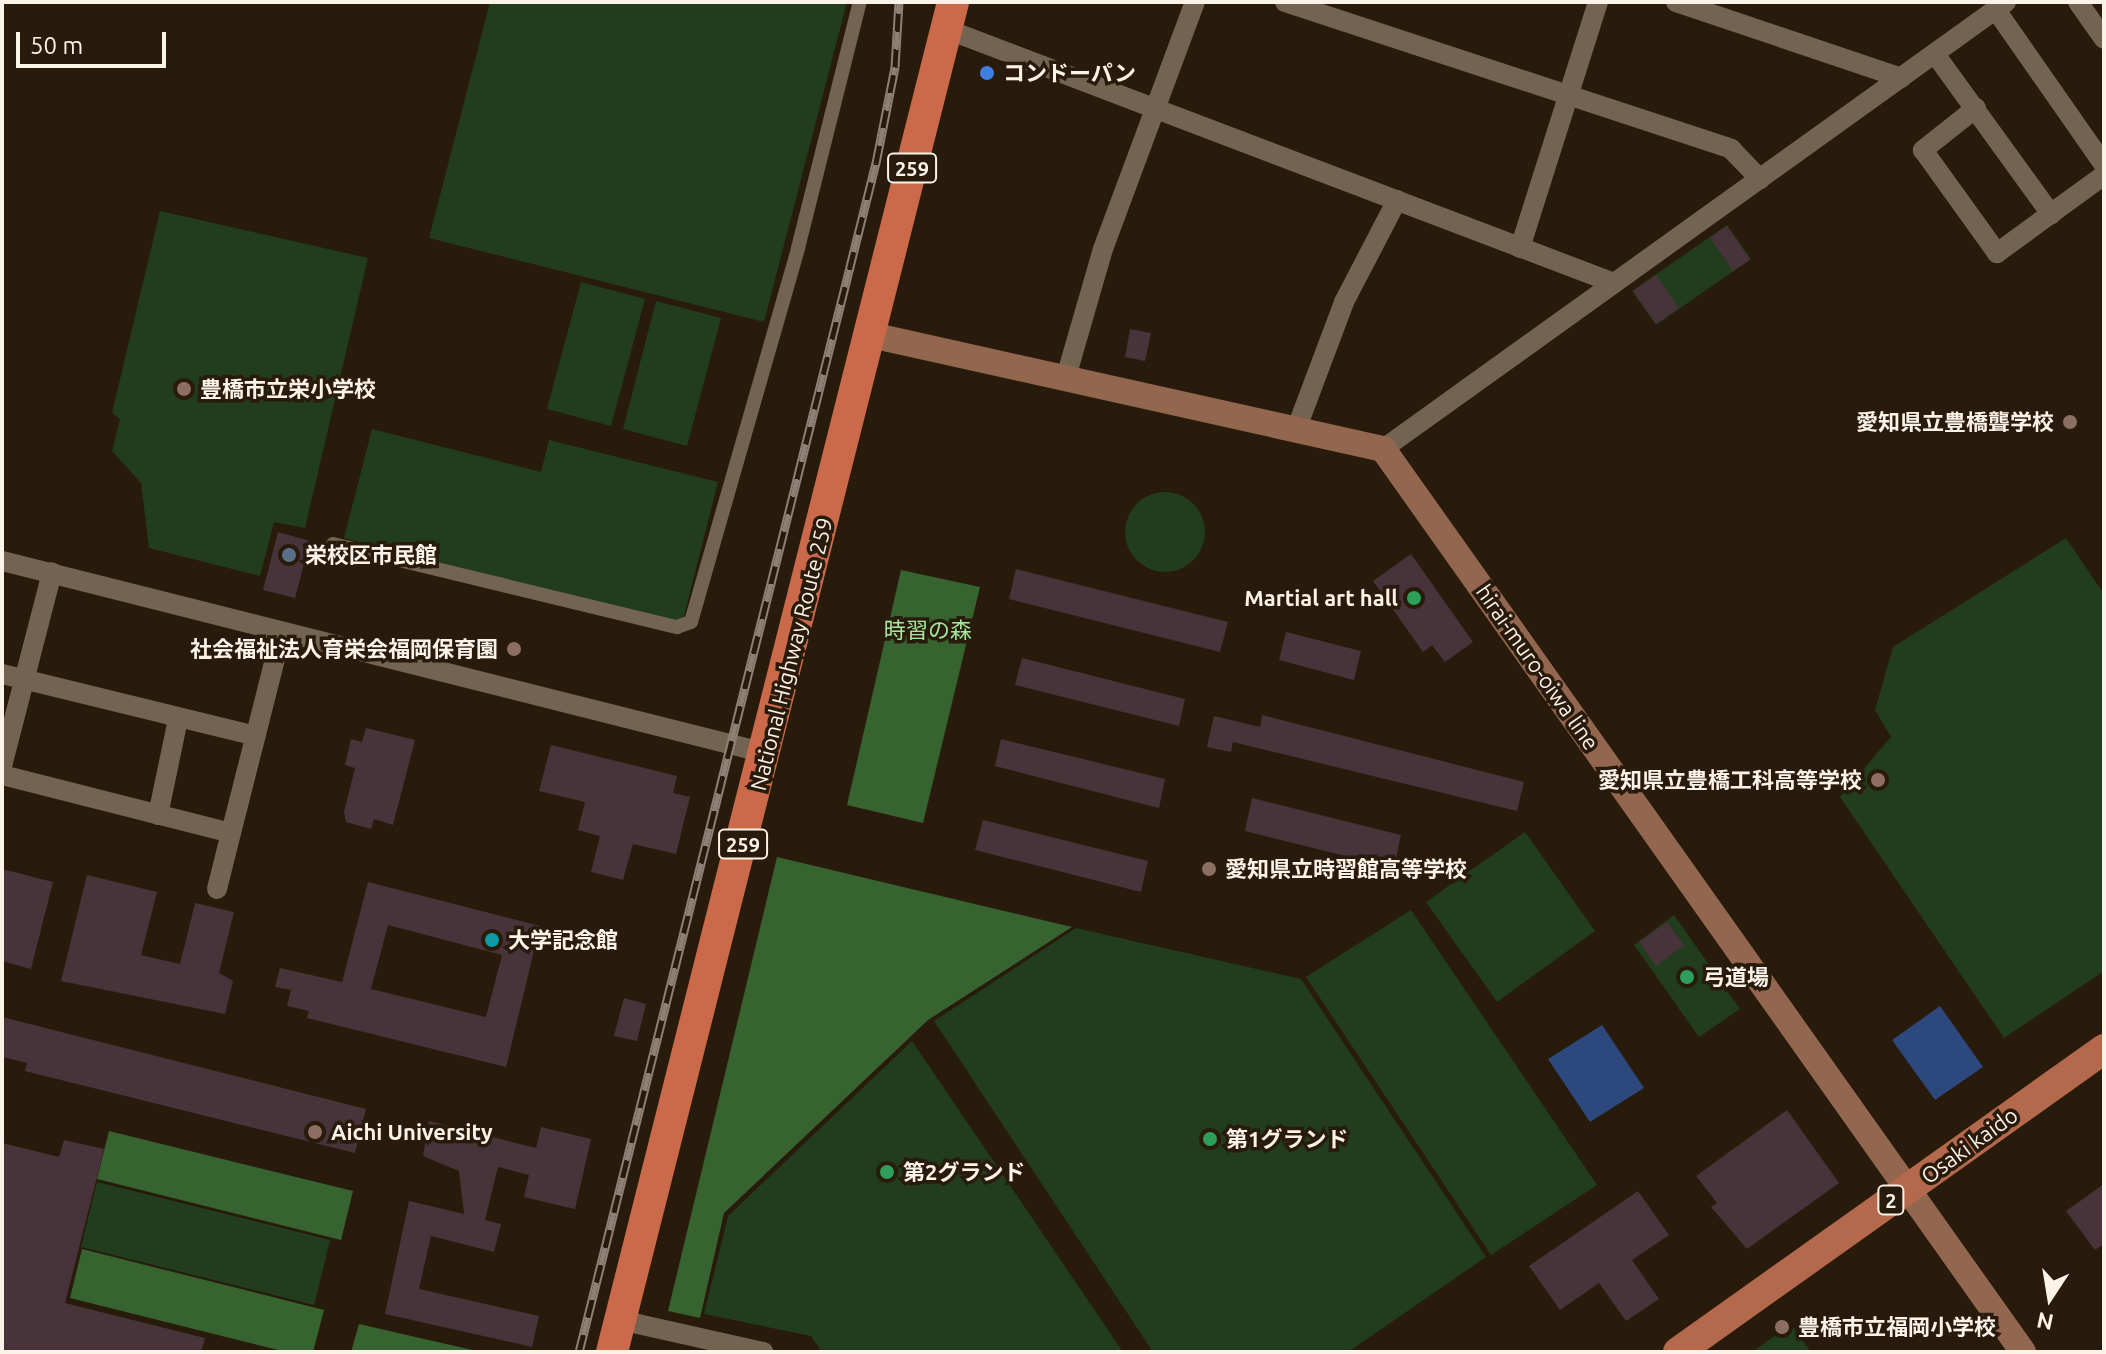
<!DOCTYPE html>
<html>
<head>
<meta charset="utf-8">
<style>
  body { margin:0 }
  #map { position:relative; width:2106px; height:1354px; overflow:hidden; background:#281b0b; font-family:Ubuntu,"Noto Sans JP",sans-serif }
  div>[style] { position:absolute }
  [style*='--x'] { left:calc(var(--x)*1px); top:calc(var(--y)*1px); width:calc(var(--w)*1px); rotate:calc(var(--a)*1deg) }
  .green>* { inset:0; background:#213d1d }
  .round { border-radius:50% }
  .forest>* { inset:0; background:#376330 }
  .water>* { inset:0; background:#2d487c }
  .building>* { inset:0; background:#49333b }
  .pedestrian>* { height:14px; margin:-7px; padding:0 7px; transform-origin:7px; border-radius:7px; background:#736351 }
  .minor>* { height:20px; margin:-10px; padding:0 10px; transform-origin:10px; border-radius:10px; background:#736351 }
  .secondary>* { height:26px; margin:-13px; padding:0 13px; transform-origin:13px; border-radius:13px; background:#93664f }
  .primary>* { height:30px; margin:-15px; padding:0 15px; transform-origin:15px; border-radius:15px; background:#b4684c }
  .trunk>* { height:32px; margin:-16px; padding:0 16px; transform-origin:16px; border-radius:16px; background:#ca6a4a }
  .rail>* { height:9px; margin-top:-4.5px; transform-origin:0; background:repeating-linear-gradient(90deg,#281b0b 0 18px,#8c8174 0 36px); box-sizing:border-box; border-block:2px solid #8c8174 }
  .dots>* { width:22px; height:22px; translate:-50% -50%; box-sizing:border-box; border:4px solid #281b0b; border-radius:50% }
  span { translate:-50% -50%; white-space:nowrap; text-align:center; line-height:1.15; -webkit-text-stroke:7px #281b0b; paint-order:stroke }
  .shield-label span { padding:2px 6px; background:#281b0b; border:2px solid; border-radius:6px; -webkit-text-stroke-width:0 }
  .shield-label { font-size:20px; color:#fbf2e8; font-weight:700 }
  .poi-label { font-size:22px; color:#fbf2e8; font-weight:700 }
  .left { translate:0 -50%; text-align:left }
  .right { translate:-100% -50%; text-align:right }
  .park-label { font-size:22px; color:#a5e89b }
  .street-label { font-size:22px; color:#fbf2e8 }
  .frame { position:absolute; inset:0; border:4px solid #fbf2e8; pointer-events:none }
  .north { position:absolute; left:2010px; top:1258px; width:80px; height:80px; -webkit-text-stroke:6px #281b0b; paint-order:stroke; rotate:192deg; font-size:22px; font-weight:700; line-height:32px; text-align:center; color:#fbf2e8 }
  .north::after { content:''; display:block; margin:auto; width:28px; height:36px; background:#fbf2e8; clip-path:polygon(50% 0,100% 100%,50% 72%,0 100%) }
  .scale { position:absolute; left:16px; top:32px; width:150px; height:36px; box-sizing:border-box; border:4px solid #fbf2e8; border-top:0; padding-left:10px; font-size:24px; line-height:28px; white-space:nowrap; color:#fbf2e8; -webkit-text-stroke:6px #281b0b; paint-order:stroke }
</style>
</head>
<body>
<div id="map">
  <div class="green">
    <div style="clip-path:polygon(490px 2px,847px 2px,764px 322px,429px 238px)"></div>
    <div style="clip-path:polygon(160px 211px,368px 258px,305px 528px,274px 522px,260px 576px,149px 548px,141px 483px,112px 451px,120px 419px,112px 413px)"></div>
    <div style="clip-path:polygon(1727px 225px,1751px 259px,1656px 325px,1632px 291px)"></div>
    <div style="clip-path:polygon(581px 282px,645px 299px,611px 426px,547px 409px)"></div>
    <div style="clip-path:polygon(656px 301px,721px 318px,687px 446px,623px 429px)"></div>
    <div style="clip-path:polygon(372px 429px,541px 472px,549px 440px,718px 482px,682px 624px,344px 538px)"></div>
    <div class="round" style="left:1125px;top:492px;width:80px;height:80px"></div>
    <div style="clip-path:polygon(2066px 538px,2104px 594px,2104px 971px,2004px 1038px,1840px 797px,1891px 737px,1875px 710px,1893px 647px)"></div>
    <div style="clip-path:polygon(1525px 832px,1595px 931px,1497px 1002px,1426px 902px)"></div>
    <div style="clip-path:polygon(1411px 910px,1597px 1185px,1491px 1255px,1306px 977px)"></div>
    <div style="clip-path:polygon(1674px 915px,1740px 1009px,1699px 1037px,1634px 945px)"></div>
    <div style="clip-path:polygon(1076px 928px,1301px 979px,1486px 1257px,1348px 1352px,1153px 1352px,934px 1021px)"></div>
    <div style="clip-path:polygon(912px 1041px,1123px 1352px,822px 1352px,811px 1336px,704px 1314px,728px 1216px)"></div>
    <div style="clip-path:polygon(97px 1182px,330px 1240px,314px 1305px,81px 1247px)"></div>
    <div style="clip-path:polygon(1791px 1324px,1811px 1352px,1752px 1352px)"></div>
  </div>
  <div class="forest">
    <div style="clip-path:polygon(901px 570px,980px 587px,923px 823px,847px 805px)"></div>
    <div style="clip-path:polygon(777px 857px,1072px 927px,928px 1020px,724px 1213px,700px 1318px,668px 1311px)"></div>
    <div style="clip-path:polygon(109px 1131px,353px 1191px,341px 1240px,97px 1179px)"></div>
    <div style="clip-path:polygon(82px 1249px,324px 1310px,313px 1352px,286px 1352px,70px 1298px)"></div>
    <div style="clip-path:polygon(359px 1324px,481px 1352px,351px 1352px)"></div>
  </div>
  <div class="water">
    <div style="clip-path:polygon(1940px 1006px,1983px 1067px,1935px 1100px,1892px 1040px)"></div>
    <div style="clip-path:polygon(1602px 1025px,1644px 1088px,1590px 1122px,1548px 1059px)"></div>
  </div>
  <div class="building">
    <div style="clip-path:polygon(1727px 226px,1750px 260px,1733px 271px,1710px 238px)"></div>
    <div style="clip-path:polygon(1656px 275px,1679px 308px,1656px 324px,1633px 291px)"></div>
    <div style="clip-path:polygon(1130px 329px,1151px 333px,1145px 361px,1125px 357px)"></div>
    <div style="clip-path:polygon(278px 532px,310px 541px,295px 598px,263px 590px)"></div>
    <div style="clip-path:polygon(1411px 554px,1473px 642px,1445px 662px,1432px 645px,1423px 652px,1373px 581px)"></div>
    <div style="clip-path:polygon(1016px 569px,1228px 622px,1220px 652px,1009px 599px)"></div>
    <div style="clip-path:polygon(1286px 632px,1361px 651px,1354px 680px,1279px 660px)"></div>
    <div style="clip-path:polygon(1022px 658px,1185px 699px,1179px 726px,1015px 685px)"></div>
    <div style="clip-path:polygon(1262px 715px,1524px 782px,1517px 811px,1233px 742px,1231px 752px,1207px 747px,1214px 716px,1260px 727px)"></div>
    <div style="clip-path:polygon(366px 728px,415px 740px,393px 825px,374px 819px,371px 829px,346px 822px,344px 812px,355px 768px,345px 765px,351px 739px,362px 742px)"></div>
    <div style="clip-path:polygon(1001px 739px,1165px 779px,1159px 808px,995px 766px)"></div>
    <div style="clip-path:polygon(551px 745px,677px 776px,673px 793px,690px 797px,676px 854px,633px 844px,623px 880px,591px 872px,600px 836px,578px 830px,585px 802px,539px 791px)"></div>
    <div style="clip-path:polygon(1252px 798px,1401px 835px,1394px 868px,1245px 831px)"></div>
    <div style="clip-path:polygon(983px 820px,1148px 861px,1141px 892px,975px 850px)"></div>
    <div style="clip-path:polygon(2px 869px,53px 882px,31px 969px,2px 961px)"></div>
    <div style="clip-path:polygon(87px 875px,157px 892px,141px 955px,180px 964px,195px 903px,234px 912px,219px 973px,233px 981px,225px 1014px,61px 981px)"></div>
    <div style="clip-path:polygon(evenodd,368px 882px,540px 926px,506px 1067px,307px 1018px,309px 1011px,287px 1006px,291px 990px,275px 987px,280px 968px,342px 982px,368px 882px,388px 925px,502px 955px,486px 1017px,371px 989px,388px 925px)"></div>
    <div style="clip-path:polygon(1667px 922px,1684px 945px,1656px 966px,1639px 942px)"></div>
    <div style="clip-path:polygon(624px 998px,646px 1004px,637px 1041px,614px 1036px)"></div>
    <div style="clip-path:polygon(2px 1017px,366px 1109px,355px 1153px,25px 1071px,27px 1063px,2px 1057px)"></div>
    <div style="clip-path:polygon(1787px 1110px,1839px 1183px,1747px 1249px,1711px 1207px,1717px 1203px,1696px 1176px)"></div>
    <div style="clip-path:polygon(429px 1121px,536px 1148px,541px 1127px,591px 1139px,575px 1209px,524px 1197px,529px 1175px,498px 1167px,485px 1220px,501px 1224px,494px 1252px,431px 1236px,419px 1289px,539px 1316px,532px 1347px,385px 1314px,409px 1201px,464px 1214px,459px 1171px,423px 1156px)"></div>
    <div style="clip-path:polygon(64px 1140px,104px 1149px,65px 1303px,205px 1338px,201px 1352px,2px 1352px,2px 1143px,59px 1157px)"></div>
    <div style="clip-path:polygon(2104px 1184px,2104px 1244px,2095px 1250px,2066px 1211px)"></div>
    <div style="clip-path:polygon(1638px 1191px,1669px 1235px,1632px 1260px,1659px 1299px,1626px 1321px,1599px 1283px,1560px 1310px,1529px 1266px)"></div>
  </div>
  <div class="pedestrian">
    <div style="--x:333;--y:544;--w:354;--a:13.6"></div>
    <div style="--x:677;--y:627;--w:15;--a:-20"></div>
    <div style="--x:691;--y:622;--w:389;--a:-74"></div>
    <div style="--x:798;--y:248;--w:254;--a:-75.9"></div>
  </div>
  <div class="minor">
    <div style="--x:1285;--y:2;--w:470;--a:18.2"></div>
    <div style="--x:1731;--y:149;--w:42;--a:46"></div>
    <div style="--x:1676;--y:2;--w:238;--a:18.6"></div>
    <div style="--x:2078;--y:2;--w:45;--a:54.9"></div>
    <div style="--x:1996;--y:10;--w:189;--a:55.1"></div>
    <div style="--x:946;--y:29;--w:715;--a:20.82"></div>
    <div style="--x:1935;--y:54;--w:198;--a:54.1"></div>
    <div style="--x:1976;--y:108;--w:68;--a:141.6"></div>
    <div style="--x:1923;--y:150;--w:127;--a:54.3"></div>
    <div style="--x:1997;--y:253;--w:132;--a:-36.1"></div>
    <div style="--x:1520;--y:248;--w:258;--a:-72.4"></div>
    <div style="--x:1066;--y:377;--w:133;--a:-73.9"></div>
    <div style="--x:1103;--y:249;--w:264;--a:-69.6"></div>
    <div style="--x:1296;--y:430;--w:137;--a:-69.4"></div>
    <div style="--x:1344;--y:302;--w:115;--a:-62.5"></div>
    <div style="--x:1383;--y:449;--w:767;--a:-35.66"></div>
    <div style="--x:2;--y:561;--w:787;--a:14.12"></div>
    <div style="--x:2;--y:674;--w:261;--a:13.7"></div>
    <div style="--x:2;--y:766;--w:200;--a:-75.5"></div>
    <div style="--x:2;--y:775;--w:236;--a:14.2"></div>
    <div style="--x:231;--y:833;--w:203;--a:-75.8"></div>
    <div style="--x:158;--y:815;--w:98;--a:-78.2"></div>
    <div style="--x:217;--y:889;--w:58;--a:-76"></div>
    <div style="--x:620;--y:1320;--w:147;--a:12.6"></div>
  </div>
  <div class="secondary">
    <div style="--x:871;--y:335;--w:525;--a:12.55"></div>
    <div style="--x:1383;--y:449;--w:1107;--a:54.67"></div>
  </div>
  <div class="primary">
    <div style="--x:1678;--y:1352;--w:523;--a:-35.42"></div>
  </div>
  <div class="trunk">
    <div style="--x:612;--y:1352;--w:1392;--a:-75.82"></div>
  </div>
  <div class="rail">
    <div style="--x:579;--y:1352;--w:1226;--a:-75.98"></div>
    <div style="--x:876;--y:163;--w:98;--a:-78.8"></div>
    <div style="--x:895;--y:67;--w:65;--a:-86.5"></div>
  </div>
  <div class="dots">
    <div style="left:987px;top:73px;background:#3f7fe0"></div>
    <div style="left:184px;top:389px;background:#8d6e63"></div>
    <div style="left:2070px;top:422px;background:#8d6e63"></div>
    <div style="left:289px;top:555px;background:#5c6f8a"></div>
    <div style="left:1414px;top:598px;background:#2e9e5b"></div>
    <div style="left:514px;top:649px;background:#8d6e63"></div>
    <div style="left:1878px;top:780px;background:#8d6e63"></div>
    <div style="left:1209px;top:869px;background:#8d6e63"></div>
    <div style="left:492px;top:940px;background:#0f9aa8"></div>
    <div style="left:1687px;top:977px;background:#2e9e5b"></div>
    <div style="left:315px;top:1132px;background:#8d6e63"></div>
    <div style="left:1210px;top:1139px;background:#2e9e5b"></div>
    <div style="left:887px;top:1172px;background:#2e9e5b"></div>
    <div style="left:1782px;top:1327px;background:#8d6e63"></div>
  </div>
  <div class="shield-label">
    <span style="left:912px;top:168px">259</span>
    <span style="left:743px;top:844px">259</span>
    <span style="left:1891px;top:1200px">2</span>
  </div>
  <div class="poi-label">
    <span class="left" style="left:1003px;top:73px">コンドーパン</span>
    <span class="left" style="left:200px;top:389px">豊橋市立栄小学校</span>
    <span class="right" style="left:2054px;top:422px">愛知県立豊橋聾学校</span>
    <span class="left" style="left:305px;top:555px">栄校区市民館</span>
    <span class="right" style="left:1398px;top:598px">Martial art hall</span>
    <span class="right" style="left:498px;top:649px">社会福祉法人育栄会福岡保育園</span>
    <span class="right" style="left:1862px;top:780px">愛知県立豊橋工科高等学校</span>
    <span class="left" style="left:1225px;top:869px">愛知県立時習館高等学校</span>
    <span class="left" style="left:508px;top:940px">大学記念館</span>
    <span class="left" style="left:1703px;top:977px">弓道場</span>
    <span class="left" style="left:331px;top:1132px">Aichi University</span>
    <span class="left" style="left:1226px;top:1139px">第1グランド</span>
    <span class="left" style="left:903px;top:1172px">第2グランド</span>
    <span class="left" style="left:1798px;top:1327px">豊橋市立福岡小学校</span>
  </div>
  <div class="park-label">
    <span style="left:928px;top:630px">時習の森</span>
  </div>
  <div class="street-label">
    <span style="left:791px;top:654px;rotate:-76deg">National Highway Route 259</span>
    <span style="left:1538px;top:667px;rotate:55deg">hirai-muro-oiwa line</span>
    <span style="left:1969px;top:1145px;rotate:-36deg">Osaki kaido</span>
  </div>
  <div class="frame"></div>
  <div class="north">N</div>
  <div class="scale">50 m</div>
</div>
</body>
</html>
